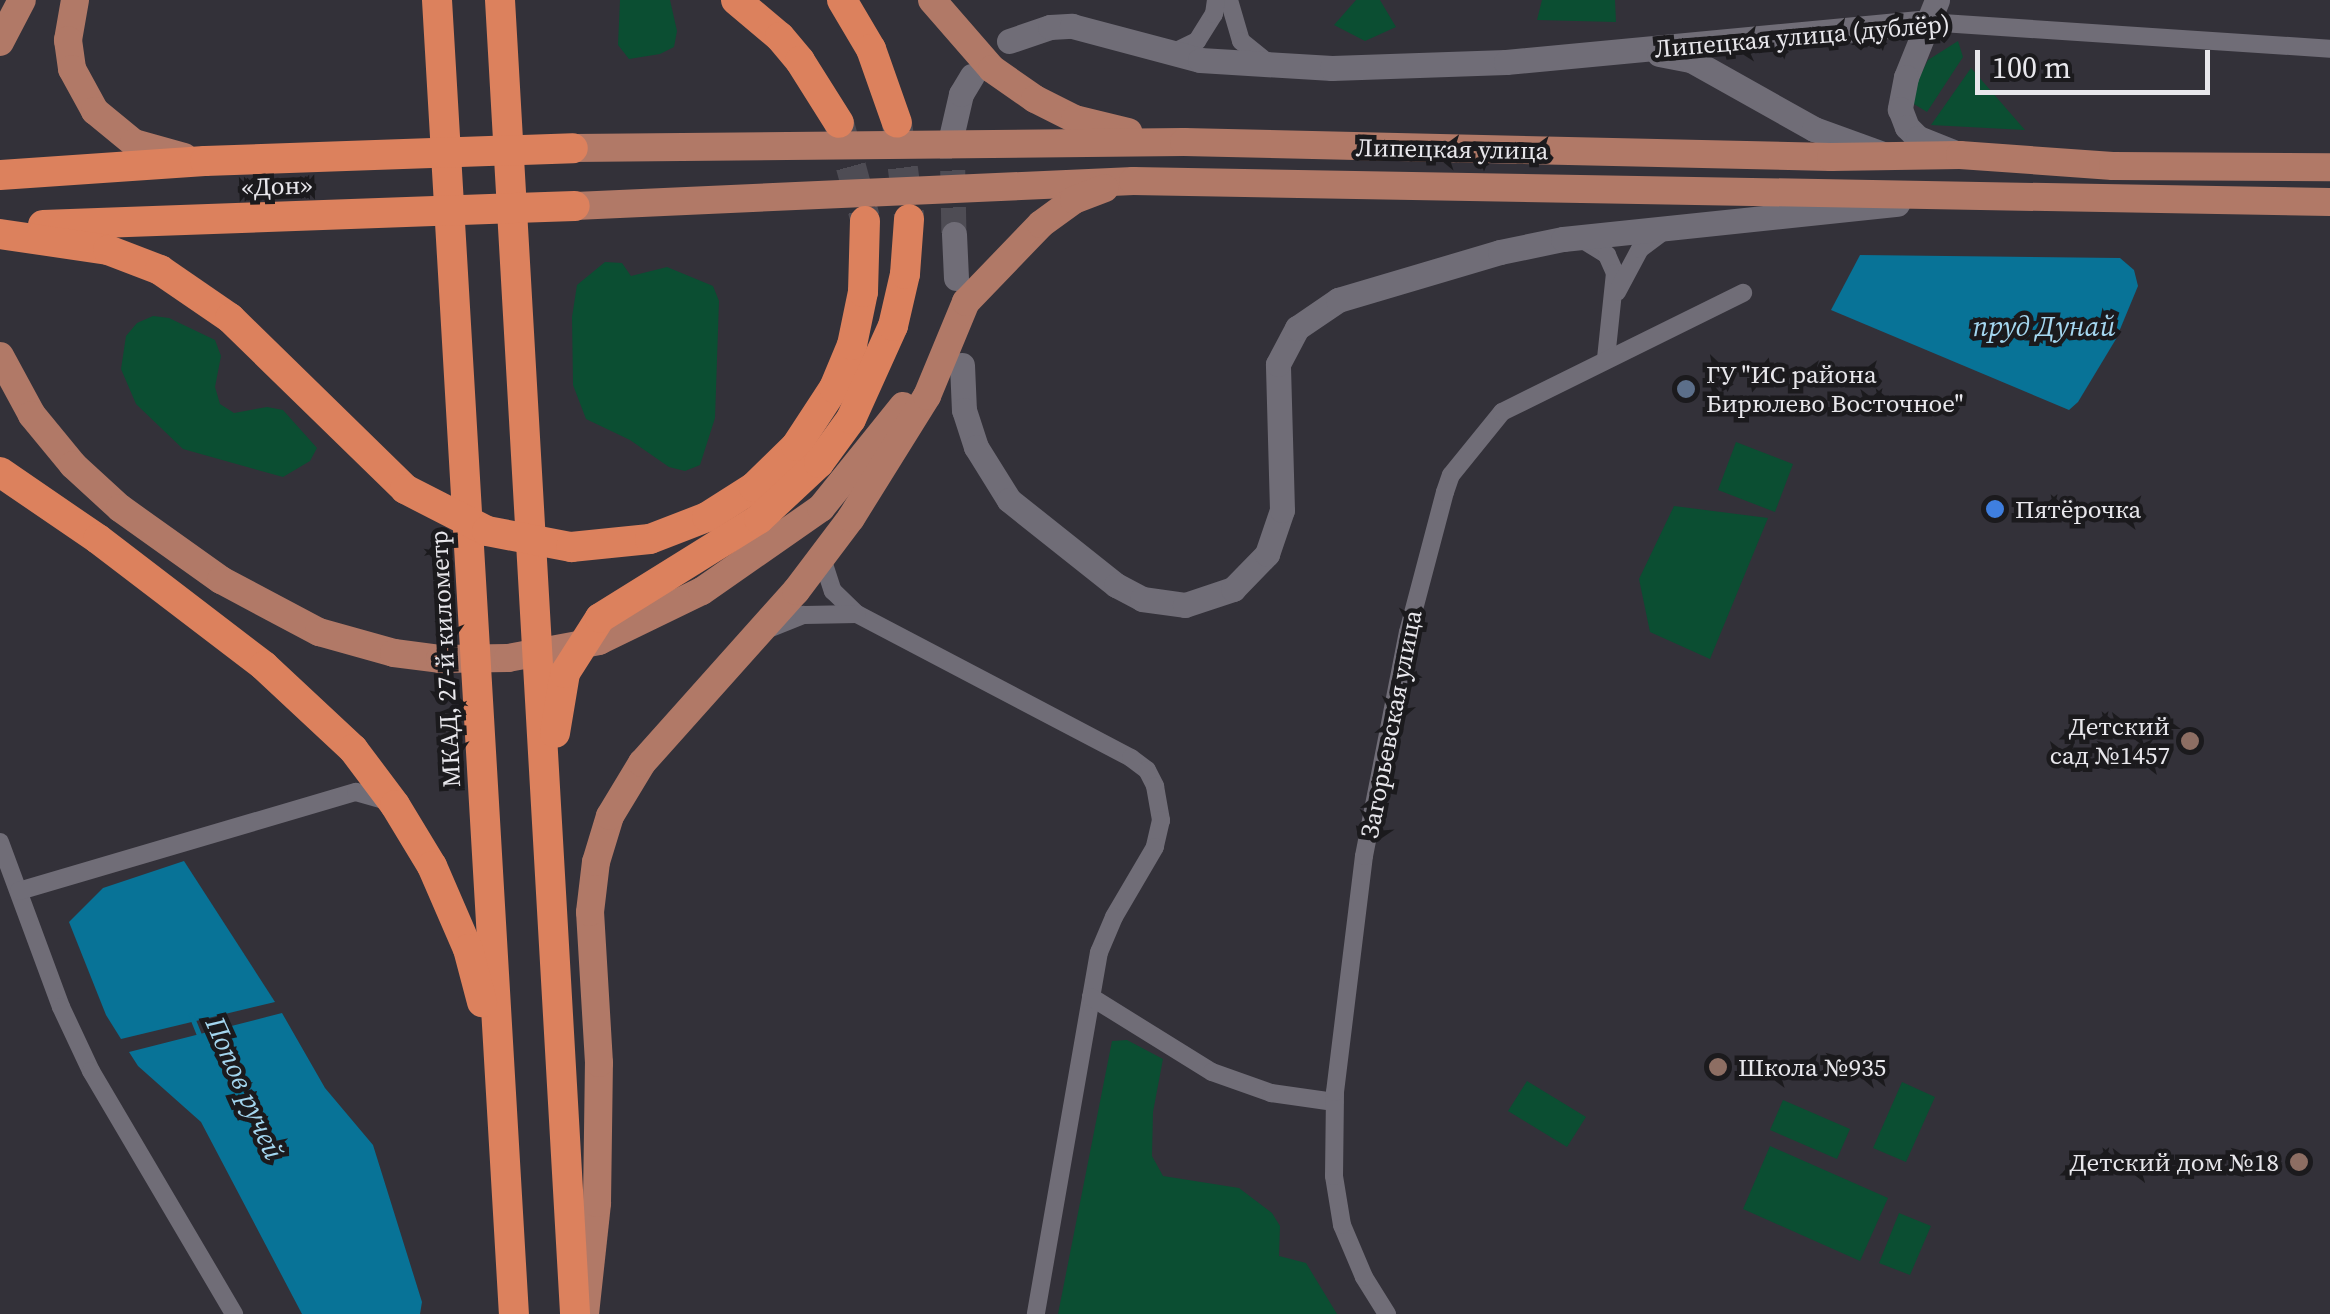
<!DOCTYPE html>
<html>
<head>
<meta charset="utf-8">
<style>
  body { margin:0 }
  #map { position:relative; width:2330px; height:1314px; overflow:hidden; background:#333139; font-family:"Source Serif 4",serif }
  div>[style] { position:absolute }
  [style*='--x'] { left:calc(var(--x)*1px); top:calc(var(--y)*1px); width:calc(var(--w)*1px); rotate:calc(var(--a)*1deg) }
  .green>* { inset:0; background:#0b4e32 }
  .water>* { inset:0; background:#087397 }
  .stream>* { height:5px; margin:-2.5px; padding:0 2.5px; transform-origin:2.5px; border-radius:2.5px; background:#087397 }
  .secondary-tunnel>* { height:25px; margin-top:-12.5px; transform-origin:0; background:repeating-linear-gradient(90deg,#4e4c54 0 25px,transparent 0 37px) }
  .highway-tunnel>* { height:30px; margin-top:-15px; transform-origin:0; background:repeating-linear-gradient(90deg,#4e4c54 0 30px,transparent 0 45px) }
  .street>* { height:18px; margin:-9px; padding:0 9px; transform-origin:9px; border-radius:9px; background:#706d77 }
  .secondary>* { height:25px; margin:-12.5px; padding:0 12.5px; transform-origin:12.5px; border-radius:12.5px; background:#706d77 }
  .primary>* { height:28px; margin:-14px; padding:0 14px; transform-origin:14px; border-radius:14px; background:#b17967 }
  .highway>* { height:30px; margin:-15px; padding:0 15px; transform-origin:15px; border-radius:15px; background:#dc815d }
  .dots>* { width:28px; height:28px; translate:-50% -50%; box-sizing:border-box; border:5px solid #1b1a1d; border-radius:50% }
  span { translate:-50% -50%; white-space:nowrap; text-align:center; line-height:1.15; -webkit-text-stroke:9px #1b1a1d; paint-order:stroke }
  .street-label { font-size:25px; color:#e8e7ec }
  .poi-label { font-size:25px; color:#e8e7ec }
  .left { translate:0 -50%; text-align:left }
  .right { translate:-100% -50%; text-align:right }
  .water-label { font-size:28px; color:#a4d6ef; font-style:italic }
  .scale { position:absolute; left:1975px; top:50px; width:235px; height:45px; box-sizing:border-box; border:5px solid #e8e7ec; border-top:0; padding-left:12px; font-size:30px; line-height:35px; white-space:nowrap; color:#e8e7ec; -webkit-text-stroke:8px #1b1a1d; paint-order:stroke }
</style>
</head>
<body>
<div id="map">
  <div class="green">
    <div style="clip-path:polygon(620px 0,670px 0,677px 31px,674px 47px,660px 54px,629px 59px,618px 45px)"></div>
    <div style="clip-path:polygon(1356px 0,1380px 0,1396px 27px,1365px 41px,1334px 25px)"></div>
    <div style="clip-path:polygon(1542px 0,1615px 0,1616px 22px,1537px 20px)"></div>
    <div style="clip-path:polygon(1958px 41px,1963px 57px,1927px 112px,1909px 101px,1918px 80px,1928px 60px)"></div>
    <div style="clip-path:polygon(1971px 68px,2025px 130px,1931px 125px)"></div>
    <div style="clip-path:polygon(605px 262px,622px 263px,631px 276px,667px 267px,713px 286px,719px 301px,715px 418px,700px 465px,685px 471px,669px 467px,630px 440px,586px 419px,573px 385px,572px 317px,577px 285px)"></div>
    <div style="clip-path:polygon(153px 316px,169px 318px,215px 340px,221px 356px,215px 387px,220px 404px,234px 413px,267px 407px,283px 410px,317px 448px,310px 461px,283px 477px,183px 449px,136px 404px,121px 369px,126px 336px,137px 323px)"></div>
    <div style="clip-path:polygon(1736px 442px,1793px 464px,1775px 512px,1718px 490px)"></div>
    <div style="clip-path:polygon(1674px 506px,1768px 518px,1710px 659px,1650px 632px,1639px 579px)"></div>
    <div style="clip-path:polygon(1127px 1040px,1163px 1059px,1153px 1112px,1152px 1156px,1163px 1176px,1239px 1188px,1272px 1213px,1280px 1226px,1279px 1256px,1306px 1263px,1337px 1314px,1058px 1314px,1112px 1041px)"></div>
    <div style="clip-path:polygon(1527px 1081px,1586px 1117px,1567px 1147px,1508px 1111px)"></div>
    <div style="clip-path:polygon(1902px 1082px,1935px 1097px,1906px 1162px,1873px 1148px)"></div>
    <div style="clip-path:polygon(1783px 1100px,1850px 1129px,1837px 1159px,1770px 1130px)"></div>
    <div style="clip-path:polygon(1770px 1146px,1888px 1198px,1860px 1261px,1743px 1209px)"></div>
    <div style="clip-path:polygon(1899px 1213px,1931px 1226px,1910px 1275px,1879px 1263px)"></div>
  </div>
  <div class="water">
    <div style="clip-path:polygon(1860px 255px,2120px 258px,2134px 270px,2138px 286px,2116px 339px,2078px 402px,2069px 410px,1831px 310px)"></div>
    <div style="clip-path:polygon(184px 861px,275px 1002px,121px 1039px,106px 1015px,69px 922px,103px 888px)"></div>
    <div style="clip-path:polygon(282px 1013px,325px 1088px,373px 1145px,422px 1302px,420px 1314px,302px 1314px,201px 1122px,138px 1066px,129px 1052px)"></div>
  </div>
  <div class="stream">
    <div style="--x:191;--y:1015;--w:24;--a:68"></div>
  </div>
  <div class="secondary-tunnel">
    <div style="--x:952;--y:133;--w:101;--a:88.9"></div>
  </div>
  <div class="highway-tunnel">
    <div style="--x:839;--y:123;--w:98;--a:74.7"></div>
    <div style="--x:897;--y:123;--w:94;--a:82.6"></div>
  </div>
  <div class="street">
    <div style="--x:1229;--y:0;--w:43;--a:73.7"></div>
    <div style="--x:1241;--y:41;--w:36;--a:39"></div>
    <div style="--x:1927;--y:22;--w:404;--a:3.8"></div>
    <div style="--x:1172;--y:53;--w:28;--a:-26"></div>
    <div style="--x:1197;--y:41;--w:32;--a:-58"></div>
    <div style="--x:1214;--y:14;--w:14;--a:-82"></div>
    <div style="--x:1580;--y:238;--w:32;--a:32"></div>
    <div style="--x:1607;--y:255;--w:20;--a:66"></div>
    <div style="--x:1615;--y:273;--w:86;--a:96"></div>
    <div style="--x:1617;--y:292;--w:49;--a:-61.9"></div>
    <div style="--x:1640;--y:249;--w:30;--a:-37"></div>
    <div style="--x:822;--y:558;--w:35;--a:72"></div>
    <div style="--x:833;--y:591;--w:33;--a:44"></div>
    <div style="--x:857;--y:614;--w:310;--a:27.7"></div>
    <div style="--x:1131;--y:758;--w:20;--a:37"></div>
    <div style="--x:1147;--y:770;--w:18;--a:63"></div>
    <div style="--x:1155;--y:786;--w:35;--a:80"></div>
    <div style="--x:1161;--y:820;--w:28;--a:103"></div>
    <div style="--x:1155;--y:847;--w:81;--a:120.4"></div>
    <div style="--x:1114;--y:917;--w:38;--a:113"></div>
    <div style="--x:1099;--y:952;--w:367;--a:99.9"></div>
    <div style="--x:771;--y:628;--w:35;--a:-22"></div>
    <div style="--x:804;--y:615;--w:53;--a:-1.1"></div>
    <div style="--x:0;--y:842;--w:176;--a:69.7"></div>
    <div style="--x:61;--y:1007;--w:71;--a:64.9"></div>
    <div style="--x:91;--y:1071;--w:282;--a:59.5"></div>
    <div style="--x:19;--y:891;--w:351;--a:-16.4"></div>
    <div style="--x:356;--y:792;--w:32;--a:16"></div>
    <div style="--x:1091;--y:997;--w:142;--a:31.8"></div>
    <div style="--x:1212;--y:1072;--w:63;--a:19.6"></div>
    <div style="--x:1271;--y:1093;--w:64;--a:8.1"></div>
    <div style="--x:1387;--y:1314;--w:44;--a:-121.9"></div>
    <div style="--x:1364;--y:1277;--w:56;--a:-112.9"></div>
    <div style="--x:1342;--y:1225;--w:50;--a:-99.3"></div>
    <div style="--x:1334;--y:1176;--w:84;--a:-89.3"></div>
    <div style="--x:1335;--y:1092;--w:238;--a:-83"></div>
    <div style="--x:1364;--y:856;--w:228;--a:-78.9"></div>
    <div style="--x:1408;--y:632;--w:145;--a:-75.2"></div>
    <div style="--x:1445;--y:492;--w:18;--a:-71"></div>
    <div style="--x:1451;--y:475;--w:81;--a:-51"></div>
    <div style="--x:1502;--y:412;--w:269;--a:-26.3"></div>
  </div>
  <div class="secondary">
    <div style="--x:1937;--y:0;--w:83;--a:111.9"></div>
    <div style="--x:1906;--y:77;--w:33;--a:101"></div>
    <div style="--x:1900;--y:109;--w:19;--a:69"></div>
    <div style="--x:1907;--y:127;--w:16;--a:45"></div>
    <div style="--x:1918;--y:138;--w:41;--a:21.5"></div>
    <div style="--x:1009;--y:41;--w:43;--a:-18.9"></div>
    <div style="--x:1050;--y:27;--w:22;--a:-3"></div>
    <div style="--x:1072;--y:26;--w:132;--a:14.9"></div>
    <div style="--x:1200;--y:60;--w:132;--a:3.5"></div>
    <div style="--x:1332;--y:68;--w:174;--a:-2"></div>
    <div style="--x:1506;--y:62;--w:423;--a:-5.4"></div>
    <div style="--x:1659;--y:54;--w:33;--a:11"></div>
    <div style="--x:1691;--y:60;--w:141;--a:29.3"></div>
    <div style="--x:1814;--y:129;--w:77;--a:19.9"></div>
    <div style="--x:952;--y:133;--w:40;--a:-77"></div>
    <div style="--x:961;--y:94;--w:21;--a:-59"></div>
    <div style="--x:954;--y:234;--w:44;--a:87.4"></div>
    <div style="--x:962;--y:365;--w:45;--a:87.5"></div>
    <div style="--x:964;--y:410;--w:39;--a:72"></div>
    <div style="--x:976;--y:447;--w:62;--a:58.1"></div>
    <div style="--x:1009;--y:500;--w:137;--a:38.5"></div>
    <div style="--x:1116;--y:585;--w:30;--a:28"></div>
    <div style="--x:1142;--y:599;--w:43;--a:7.9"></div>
    <div style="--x:1185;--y:605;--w:51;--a:-18.4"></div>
    <div style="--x:1233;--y:589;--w:49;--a:-45.8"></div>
    <div style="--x:1267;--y:554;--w:46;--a:-71.2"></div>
    <div style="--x:1282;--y:510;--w:146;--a:-91.6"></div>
    <div style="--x:1278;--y:364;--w:41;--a:-62.2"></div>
    <div style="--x:1297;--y:328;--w:50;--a:-34.3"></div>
    <div style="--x:1338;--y:300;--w:169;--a:-16.5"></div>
    <div style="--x:1500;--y:252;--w:64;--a:-11.7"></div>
    <div style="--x:1563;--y:239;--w:336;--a:-6"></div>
  </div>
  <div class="primary">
    <div style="--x:75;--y:0;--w:41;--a:99.9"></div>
    <div style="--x:68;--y:40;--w:29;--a:82"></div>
    <div style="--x:72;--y:69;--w:48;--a:61.3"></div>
    <div style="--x:95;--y:111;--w:50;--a:39.4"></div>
    <div style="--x:134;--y:143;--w:52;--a:15.6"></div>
    <div style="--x:932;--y:0;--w:91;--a:49"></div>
    <div style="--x:992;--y:69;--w:52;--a:34.9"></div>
    <div style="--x:1035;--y:99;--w:45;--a:26.6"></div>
    <div style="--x:1075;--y:119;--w:55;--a:13.8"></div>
    <div style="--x:0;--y:42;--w:47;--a:-62.4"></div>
    <div style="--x:573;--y:148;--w:611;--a:-0.56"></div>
    <div style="--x:1184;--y:142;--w:647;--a:1.33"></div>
    <div style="--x:1831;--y:157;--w:129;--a:-0.9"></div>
    <div style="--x:1960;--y:155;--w:153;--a:4.1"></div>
    <div style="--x:2113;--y:166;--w:217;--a:0.3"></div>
    <div style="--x:575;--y:206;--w:559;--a:-2.57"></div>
    <div style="--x:1133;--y:181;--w:1197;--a:1.01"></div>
    <div style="--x:0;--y:356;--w:67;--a:61.5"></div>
    <div style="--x:32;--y:415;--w:65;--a:50.6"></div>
    <div style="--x:73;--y:465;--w:64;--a:42.5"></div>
    <div style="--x:120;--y:508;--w:124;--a:35.5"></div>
    <div style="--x:221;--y:580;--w:111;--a:28"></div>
    <div style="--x:319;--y:632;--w:78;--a:15.6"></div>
    <div style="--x:394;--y:653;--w:46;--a:7.4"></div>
    <div style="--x:440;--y:659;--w:68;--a:-0.8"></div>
    <div style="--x:508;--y:658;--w:93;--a:-10.6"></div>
    <div style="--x:599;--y:641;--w:114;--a:-25.9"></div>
    <div style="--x:702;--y:591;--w:145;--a:-34.9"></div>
    <div style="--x:821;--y:508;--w:131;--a:-51.2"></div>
    <div style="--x:585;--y:1314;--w:112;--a:-83.8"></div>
    <div style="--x:597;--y:1203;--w:140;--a:-89.2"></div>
    <div style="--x:599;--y:1063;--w:151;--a:-93.4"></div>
    <div style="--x:590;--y:912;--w:50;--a:-83.2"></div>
    <div style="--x:596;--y:862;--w:48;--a:-73.1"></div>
    <div style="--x:610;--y:816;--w:62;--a:-58.9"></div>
    <div style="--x:642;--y:763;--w:231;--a:-48.2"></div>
    <div style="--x:796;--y:591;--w:91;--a:-53"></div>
    <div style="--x:851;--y:518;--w:144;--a:-58.1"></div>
    <div style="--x:927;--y:396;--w:102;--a:-67.5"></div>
    <div style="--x:966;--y:302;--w:108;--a:-46.1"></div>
    <div style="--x:1041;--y:224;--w:41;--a:-36"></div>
    <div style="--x:1074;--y:200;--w:33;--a:-21"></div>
  </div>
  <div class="highway">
    <div style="--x:437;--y:0;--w:1316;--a:86.65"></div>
    <div style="--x:500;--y:0;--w:1316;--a:86.73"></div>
    <div style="--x:736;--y:0;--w:57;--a:40.1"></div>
    <div style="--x:780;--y:37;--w:31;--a:50"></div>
    <div style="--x:800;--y:61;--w:73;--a:57.8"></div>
    <div style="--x:842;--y:0;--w:57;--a:59.4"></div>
    <div style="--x:871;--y:49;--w:78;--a:70.6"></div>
    <div style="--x:0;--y:175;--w:205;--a:-3.9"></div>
    <div style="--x:205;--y:161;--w:368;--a:-2"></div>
    <div style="--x:43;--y:225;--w:532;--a:-2.05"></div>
    <div style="--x:0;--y:234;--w:109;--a:8.4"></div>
    <div style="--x:108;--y:250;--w:56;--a:21"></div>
    <div style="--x:160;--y:270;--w:85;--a:34.4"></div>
    <div style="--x:230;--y:318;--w:245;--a:44.3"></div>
    <div style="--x:405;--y:489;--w:92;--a:27.1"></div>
    <div style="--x:487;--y:531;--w:86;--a:10.8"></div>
    <div style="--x:571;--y:547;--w:79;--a:-5.8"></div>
    <div style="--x:650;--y:539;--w:61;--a:-21.1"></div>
    <div style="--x:707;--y:517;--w:56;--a:-32.6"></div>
    <div style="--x:754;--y:487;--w:59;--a:-44.3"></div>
    <div style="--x:796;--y:446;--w:69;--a:-56.8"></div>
    <div style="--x:834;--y:388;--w:47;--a:-67.3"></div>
    <div style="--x:852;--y:345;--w:54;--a:-78.3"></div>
    <div style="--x:863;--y:292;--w:71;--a:-88.4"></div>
    <div style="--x:0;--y:472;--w:119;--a:34.4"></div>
    <div style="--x:98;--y:539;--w:209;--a:37.4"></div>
    <div style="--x:264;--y:666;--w:122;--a:43"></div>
    <div style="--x:353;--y:749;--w:70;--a:53.1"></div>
    <div style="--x:395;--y:805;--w:71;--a:58.8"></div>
    <div style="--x:432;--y:866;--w:90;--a:66.6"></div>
    <div style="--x:468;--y:949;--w:55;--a:75.2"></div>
    <div style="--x:555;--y:733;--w:61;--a:-80.5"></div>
    <div style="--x:565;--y:673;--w:65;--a:-57.5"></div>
    <div style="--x:600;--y:618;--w:187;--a:-31.9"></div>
    <div style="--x:759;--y:519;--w:82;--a:-43"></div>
    <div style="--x:819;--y:463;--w:54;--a:-54"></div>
    <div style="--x:851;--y:419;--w:102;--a:-65.7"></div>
    <div style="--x:893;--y:326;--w:53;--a:-77"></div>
    <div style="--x:905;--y:274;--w:55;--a:-85.8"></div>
  </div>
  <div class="dots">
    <div style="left:1686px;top:389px;background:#5c6f8a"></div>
    <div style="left:1995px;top:509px;background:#3f7fe0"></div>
    <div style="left:2190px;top:741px;background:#8d6e63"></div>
    <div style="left:1718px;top:1067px;background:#8d6e63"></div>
    <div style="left:2299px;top:1162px;background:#8d6e63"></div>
  </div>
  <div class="street-label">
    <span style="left:1802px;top:36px;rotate:-5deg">Липецкая улица (дублёр)</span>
    <span style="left:1452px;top:149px;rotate:1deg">Липецкая улица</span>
    <span style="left:277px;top:186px;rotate:-2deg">«Дон»</span>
    <span style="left:445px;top:659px;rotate:-93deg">МКАД, 27-й километр</span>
    <span style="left:1391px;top:724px;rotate:-79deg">Загорьевская улица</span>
  </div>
  <div class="poi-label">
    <span class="left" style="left:1706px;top:389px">ГУ "ИС района<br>Бирюлево Восточное"</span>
    <span class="left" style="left:2015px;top:509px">Пятёрочка</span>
    <span class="right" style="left:2170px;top:741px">Детский<br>сад №1457</span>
    <span class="left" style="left:1738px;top:1067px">Школа №935</span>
    <span class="right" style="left:2279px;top:1162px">Детский дом №18</span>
  </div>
  <div class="water-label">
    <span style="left:2044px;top:326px">пруд Дунай</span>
    <span style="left:245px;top:1088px;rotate:66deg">Попов ручей</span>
  </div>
  <div class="scale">100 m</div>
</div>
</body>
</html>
